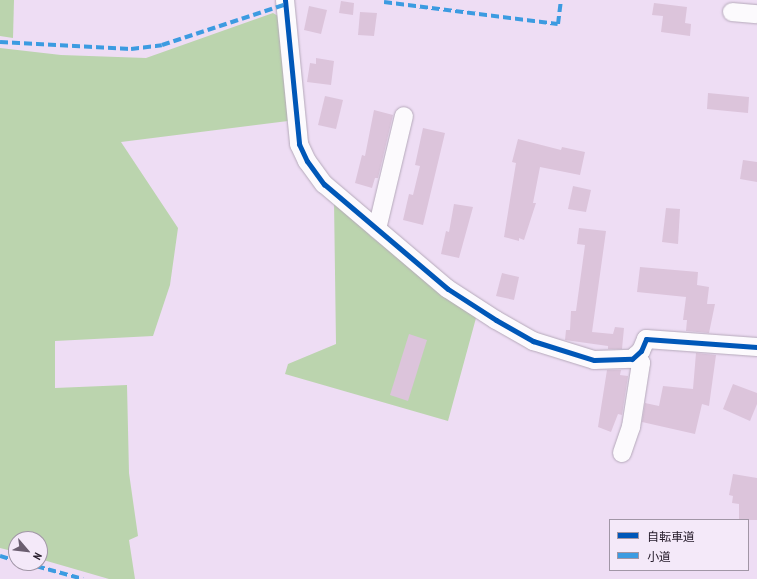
<!DOCTYPE html>
<html>
<head>
<meta charset="utf-8">
<style>
  body { margin:0 }
  #map { position:relative; width:757px; height:579px; overflow:hidden; background:#eeddf4; font-family:"PT Sans Narrow","Noto Sans JP",sans-serif }
  div>[style] { position:absolute }
  [style*='--x'] { left:calc(var(--x)*1px); top:calc(var(--y)*1px); width:calc(var(--w)*1px); rotate:calc(var(--a)*1deg) }
  .green>* { inset:0; background:#bbd4ae }
  .building>* { inset:0; background:#dcc4db }
  .roads { filter:drop-shadow(0 0 1px #b5a9ba) drop-shadow(0 0 1px #b5a9ba) }
  .minor>* { height:18px; margin:-9px; padding:0 9px; transform-origin:9px; border-radius:9px; background:#fcfafd }
  .quiet>* { height:4px; margin-top:-2px; transform-origin:0; background:repeating-linear-gradient(90deg,#3c9be1 0 8px,transparent 0 12px) }
  .cycleway>* { height:5px; margin:-2.5px; padding:0 2.5px; transform-origin:2.5px; border-radius:2.5px; background:#0057b8 }
  span { translate:-50% -50%; white-space:nowrap; text-align:center; line-height:1.15; -webkit-text-stroke:4px #f4e9f9; paint-order:stroke }
  .legend { position:absolute; left:609px; top:519px; width:140px; height:52px; box-sizing:border-box; background:#f4e9f9; border:1px solid #a196a6; margin:0; padding:5px 7px; list-style:none; font-size:12px; color:#241a29 }
  .legend li { display:flex; align-items:center; gap:8px; height:20px }
  .legend b { width:20px; border:1px solid #a196a6 }
  .north { position:absolute; left:8px; top:531px; width:40px; height:40px; box-sizing:border-box; background:#f4e9f9; border:1px solid #a196a6; border-radius:50%; rotate:118deg; font-size:11px; font-weight:700; line-height:16px; text-align:center; color:#241a29 }
  .north::after { content:''; display:block; margin:auto; width:14px; height:18px; background:#6b5e70; clip-path:polygon(50% 0,100% 100%,50% 72%,0 100%) }
</style>
</head>
<body>
<div id="map">
  <div class="green">
    <div style="clip-path:polygon(0 0,14px 0,13px 38px,0 36px)"></div>
    <div style="clip-path:polygon(273px 13px,278px 16px,288px 121px,121px 142px,178px 228px,170px 285px,153px 336px,55px 341px,55px 388px,127px 385px,129px 473px,138px 536px,129px 540px,135px 579px,109px 579px,40px 559px,40px 539px,16px 539px,16px 552px,0 548px,0 48px,61px 55px,146px 58px)"></div>
    <div style="clip-path:polygon(334px 201px,373px 238px,476px 318px,448px 421px,285px 374px,288px 364px,336px 344px)"></div>
  </div>
  <div class="building">
    <div style="clip-path:polygon(341px 1px,354px 3px,353px 15px,339px 13px)"></div>
    <div style="clip-path:polygon(654px 3px,687px 7px,685px 23px,691px 24px,690px 36px,661px 32px,663px 16px,652px 15px)"></div>
    <div style="clip-path:polygon(309px 6px,327px 10px,321px 34px,304px 30px)"></div>
    <div style="clip-path:polygon(360px 12px,377px 13px,374px 36px,358px 35px)"></div>
    <div style="clip-path:polygon(316px 58px,334px 61px,331px 85px,307px 82px,310px 63px,316px 64px)"></div>
    <div style="clip-path:polygon(708px 93px,749px 97px,748px 113px,707px 109px)"></div>
    <div style="clip-path:polygon(325px 96px,343px 100px,336px 129px,318px 125px)"></div>
    <div style="clip-path:polygon(374px 110px,393px 115px,378px 178px,375px 178px,372px 188px,355px 183px,362px 155px,365px 156px)"></div>
    <div style="clip-path:polygon(423px 128px,445px 133px,423px 225px,403px 220px,409px 194px,413px 195px,420px 166px,415px 165px)"></div>
    <div style="clip-path:polygon(518px 139px,561px 150px,562px 147px,585px 152px,580px 175px,540px 167px,533px 203px,536px 203px,524px 240px,519px 238px,519px 241px,504px 237px,516px 163px,512px 162px)"></div>
    <div style="clip-path:polygon(743px 160px,757px 162px,757px 182px,740px 179px)"></div>
    <div style="clip-path:polygon(573px 186px,591px 190px,586px 212px,568px 209px)"></div>
    <div style="clip-path:polygon(454px 204px,473px 207px,459px 258px,441px 254px,446px 231px,449px 232px)"></div>
    <div style="clip-path:polygon(666px 208px,680px 209px,678px 244px,662px 242px)"></div>
    <div style="clip-path:polygon(579px 228px,606px 231px,592px 332px,613px 334px,615px 327px,624px 328px,622px 349px,608px 349px,608px 346px,565px 340px,566px 330px,570px 330px,571px 311px,576px 311px,585px 245px,577px 244px)"></div>
    <div style="clip-path:polygon(640px 267px,698px 272px,697px 285px,709px 287px,707px 304px,715px 304px,709px 333px,686px 331px,687px 320px,683px 320px,686px 297px,637px 292px)"></div>
    <div style="clip-path:polygon(502px 273px,519px 277px,514px 300px,496px 296px)"></div>
    <div style="clip-path:polygon(409px 334px,427px 340px,408px 401px,390px 395px)"></div>
    <div style="clip-path:polygon(696px 353px,716px 355px,709px 406px,702px 404px,695px 434px,642px 422px,645px 403px,659px 406px,663px 386px,693px 389px)"></div>
    <div style="clip-path:polygon(607px 370px,621px 370px,620px 375px,628px 376px,622px 415px,618px 414px,611px 432px,598px 427px)"></div>
    <div style="clip-path:polygon(733px 384px,757px 393px,757px 404px,750px 421px,723px 409px)"></div>
    <div style="clip-path:polygon(733px 474px,757px 478px,757px 520px,739px 520px,739px 504px,732px 503px,733px 496px,729px 495px)"></div>
  </div>
  <div class="roads">
    <div class="minor">
      <div style="--x:285;--y:0;--w:145;--a:84.4"></div>
      <div style="--x:299;--y:144;--w:19;--a:65"></div>
      <div style="--x:307;--y:161;--w:29;--a:54"></div>
      <div style="--x:324;--y:184;--w:162;--a:40.3"></div>
      <div style="--x:448;--y:289;--w:57;--a:32.9"></div>
      <div style="--x:496;--y:320;--w:43;--a:29.6"></div>
      <div style="--x:533;--y:341;--w:64;--a:17.3"></div>
      <div style="--x:594;--y:360;--w:38;--a:-2"></div>
      <div style="--x:632;--y:359;--w:12;--a:-42"></div>
      <div style="--x:641;--y:351;--w:13;--a:-67"></div>
      <div style="--x:646;--y:339;--w:111;--a:4.1"></div>
      <div style="--x:732;--y:12;--w:25;--a:5"></div>
      <div style="--x:377;--y:229;--w:116;--a:-76.6"></div>
      <div style="--x:622;--y:453;--w:28;--a:-71"></div>
      <div style="--x:631;--y:427;--w:65;--a:-81.1"></div>
      <div style="--x:641;--y:363;--w:9;--a:-126"></div>
    </div>
  </div>
  <div class="quiet">
    <div style="--x:384;--y:2;--w:175;--a:7.2"></div>
    <div style="--x:558;--y:24;--w:24;--a:-83"></div>
    <div style="--x:0;--y:42;--w:131;--a:3.1"></div>
    <div style="--x:131;--y:49;--w:31;--a:-7"></div>
    <div style="--x:162;--y:45;--w:128;--a:-18.2"></div>
    <div style="--x:0;--y:556;--w:17;--a:17"></div>
    <div style="--x:25;--y:563;--w:60;--a:15.4"></div>
  </div>
  <div class="cycleway">
    <div style="--x:285;--y:0;--w:145;--a:84.4"></div>
    <div style="--x:299;--y:144;--w:19;--a:65"></div>
    <div style="--x:307;--y:161;--w:29;--a:54"></div>
    <div style="--x:324;--y:184;--w:162;--a:40.3"></div>
    <div style="--x:448;--y:289;--w:57;--a:32.9"></div>
    <div style="--x:496;--y:320;--w:43;--a:29.6"></div>
    <div style="--x:533;--y:341;--w:64;--a:17.3"></div>
    <div style="--x:594;--y:360;--w:38;--a:-2"></div>
    <div style="--x:632;--y:359;--w:12;--a:-42"></div>
    <div style="--x:641;--y:351;--w:13;--a:-67"></div>
    <div style="--x:646;--y:339;--w:111;--a:4.1"></div>
  </div>
  <ul class="legend">
  <li><b style="height:5px;background:#0057b8"></b>自転車道</li>
  <li><b style="height:5px;background:#3c9be1"></b>小道</li>
  </ul>
  <div class="north">N</div>
</div>
</body>
</html>
